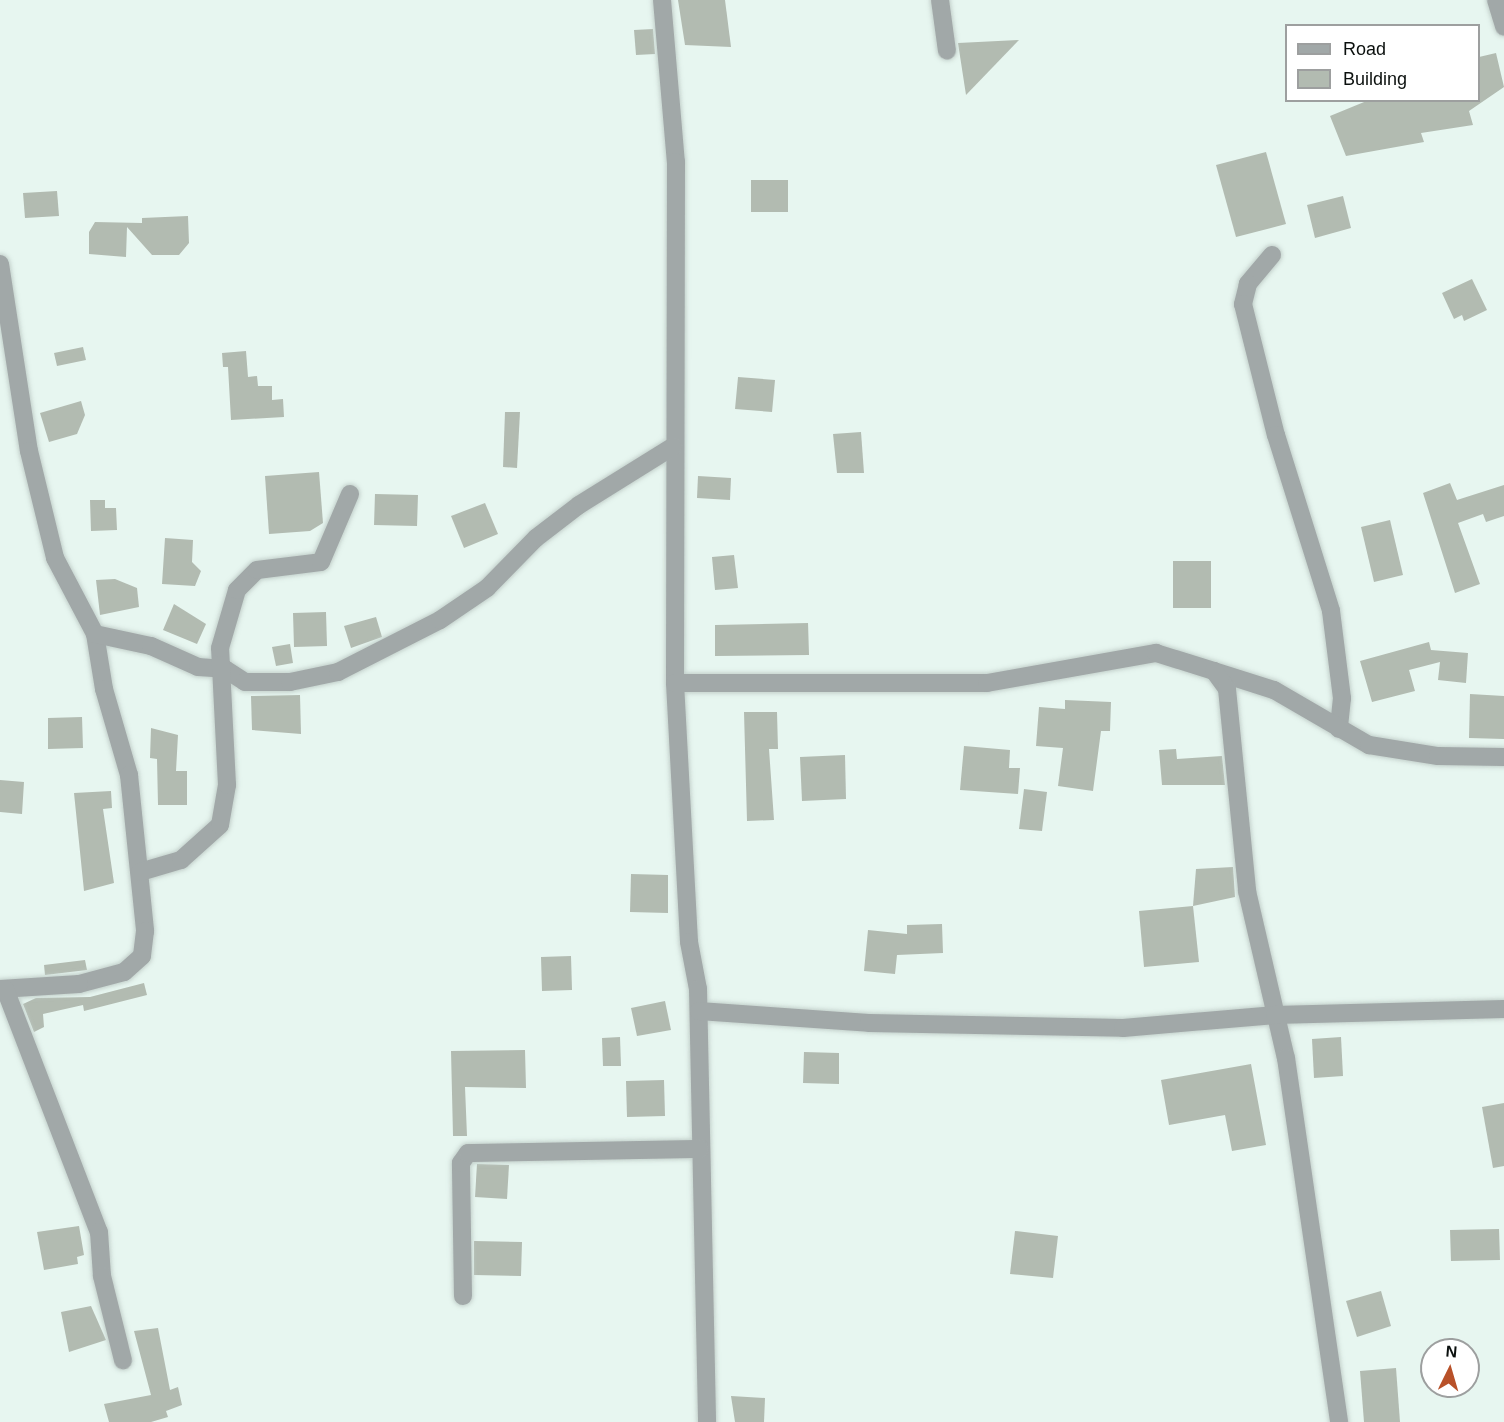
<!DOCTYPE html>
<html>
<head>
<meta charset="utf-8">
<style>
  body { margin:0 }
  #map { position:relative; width:1504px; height:1422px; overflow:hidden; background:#e7f6f0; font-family:Arial,sans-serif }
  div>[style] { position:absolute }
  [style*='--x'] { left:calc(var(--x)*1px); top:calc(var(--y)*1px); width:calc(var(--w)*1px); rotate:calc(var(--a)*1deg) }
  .building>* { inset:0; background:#b2bbb1 }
  .roads { filter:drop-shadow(0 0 2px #c4d1cc) drop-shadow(0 0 2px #c4d1cc) }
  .minor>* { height:18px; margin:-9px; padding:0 9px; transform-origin:9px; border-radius:9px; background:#a1a8a8 }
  span { translate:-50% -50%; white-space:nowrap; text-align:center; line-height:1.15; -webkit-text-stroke:5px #fff; paint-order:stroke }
  .legend { position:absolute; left:1285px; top:24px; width:195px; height:78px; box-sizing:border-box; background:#fff; border:2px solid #9d9f9f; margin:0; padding:8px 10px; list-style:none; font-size:18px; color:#0b100e }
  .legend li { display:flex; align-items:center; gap:12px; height:30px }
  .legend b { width:30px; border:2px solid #9d9f9f }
  .north { position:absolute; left:1420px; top:1338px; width:60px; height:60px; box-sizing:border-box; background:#fff; border:2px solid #9d9f9f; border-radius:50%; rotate:5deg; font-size:16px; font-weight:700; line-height:24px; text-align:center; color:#0b100e }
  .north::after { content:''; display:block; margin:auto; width:21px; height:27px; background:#b85129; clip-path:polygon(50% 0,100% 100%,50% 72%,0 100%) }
</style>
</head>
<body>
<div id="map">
  <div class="building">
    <div style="clip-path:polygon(678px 0,725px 0,731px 47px,685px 45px)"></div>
    <div style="clip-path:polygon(653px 29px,655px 54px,636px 55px,634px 30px)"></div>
    <div style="clip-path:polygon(1019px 40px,966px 95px,958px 43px)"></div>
    <div style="clip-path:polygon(1496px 53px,1504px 87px,1469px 111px,1473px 125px,1421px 133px,1424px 142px,1346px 156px,1330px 116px,1369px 100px,1479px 100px,1479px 57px)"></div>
    <div style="clip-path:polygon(1266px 152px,1286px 224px,1236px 237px,1216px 165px)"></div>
    <div style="clip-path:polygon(751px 180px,788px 180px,788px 212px,751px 212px)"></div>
    <div style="clip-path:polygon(57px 191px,59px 216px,25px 218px,23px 193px)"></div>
    <div style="clip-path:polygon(1343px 196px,1351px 228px,1315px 238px,1307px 205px)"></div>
    <div style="clip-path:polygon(188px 216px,189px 243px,179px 255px,152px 255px,127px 227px,126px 257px,89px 254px,89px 232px,95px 222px,142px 223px,142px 218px)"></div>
    <div style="clip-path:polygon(1472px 279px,1487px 310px,1464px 321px,1462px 315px,1454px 319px,1442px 293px)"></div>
    <div style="clip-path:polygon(83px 347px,86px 360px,57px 366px,54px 353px)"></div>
    <div style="clip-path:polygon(246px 351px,248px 377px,257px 376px,258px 386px,272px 386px,272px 400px,283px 399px,284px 417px,231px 420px,228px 367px,223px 367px,222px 353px)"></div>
    <div style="clip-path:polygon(738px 377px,775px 380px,772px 412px,735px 409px)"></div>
    <div style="clip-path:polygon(81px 401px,85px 415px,77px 434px,49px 442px,40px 413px)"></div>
    <div style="clip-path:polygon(505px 412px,520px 412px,517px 468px,503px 467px)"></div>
    <div style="clip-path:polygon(861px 432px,864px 473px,837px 473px,833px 434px)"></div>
    <div style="clip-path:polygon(319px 472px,323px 523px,310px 531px,269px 534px,265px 476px)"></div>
    <div style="clip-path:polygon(698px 476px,731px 478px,730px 500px,697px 498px)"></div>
    <div style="clip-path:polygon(1450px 483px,1457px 500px,1504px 485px,1504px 516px,1486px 522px,1483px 514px,1458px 523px,1480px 584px,1455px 593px,1423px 493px)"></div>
    <div style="clip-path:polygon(375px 494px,418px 495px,417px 526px,374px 525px)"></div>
    <div style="clip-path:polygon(90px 500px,105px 500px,105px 508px,116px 508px,117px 530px,91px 531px)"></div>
    <div style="clip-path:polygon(485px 503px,498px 534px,464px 548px,451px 516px)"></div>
    <div style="clip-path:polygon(1390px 520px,1403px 575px,1374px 582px,1361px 527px)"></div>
    <div style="clip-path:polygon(165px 538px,193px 540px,192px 562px,201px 571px,195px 586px,162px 584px)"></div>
    <div style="clip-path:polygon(734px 555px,738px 588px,715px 590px,712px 557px)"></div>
    <div style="clip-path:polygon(1173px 561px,1211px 561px,1211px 608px,1173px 608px)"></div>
    <div style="clip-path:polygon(115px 579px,137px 588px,139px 607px,100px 615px,96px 580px)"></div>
    <div style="clip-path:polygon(174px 604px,206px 624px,197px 644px,163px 630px)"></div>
    <div style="clip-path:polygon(326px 612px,327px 646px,294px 647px,293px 613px)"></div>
    <div style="clip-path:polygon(376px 617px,382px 637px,351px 648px,344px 626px)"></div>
    <div style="clip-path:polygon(808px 623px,809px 655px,715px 656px,715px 625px)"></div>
    <div style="clip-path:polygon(1429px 642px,1431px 650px,1468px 653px,1466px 683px,1438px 680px,1440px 662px,1409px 670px,1415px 691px,1372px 702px,1360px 661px)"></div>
    <div style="clip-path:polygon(290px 644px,293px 663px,276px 666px,272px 647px)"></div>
    <div style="clip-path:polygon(1470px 694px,1504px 696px,1504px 739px,1469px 738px)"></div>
    <div style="clip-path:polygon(300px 695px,301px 734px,252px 730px,251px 696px)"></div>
    <div style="clip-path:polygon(1065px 700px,1111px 702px,1110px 731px,1101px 731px,1093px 791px,1058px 786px,1063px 748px,1036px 746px,1039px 707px,1065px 709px)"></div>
    <div style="clip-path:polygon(744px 712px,777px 712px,778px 749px,769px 749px,774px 820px,747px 821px)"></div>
    <div style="clip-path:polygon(82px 717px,83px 748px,48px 749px,48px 718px)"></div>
    <div style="clip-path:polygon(151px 728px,178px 735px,176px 771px,187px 771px,187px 805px,158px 805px,157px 759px,150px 758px)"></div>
    <div style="clip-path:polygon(964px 746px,1010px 750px,1009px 768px,1020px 768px,1018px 794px,960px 790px)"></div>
    <div style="clip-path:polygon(1176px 749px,1177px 759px,1222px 756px,1225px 785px,1162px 785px,1159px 750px)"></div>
    <div style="clip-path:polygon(845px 755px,846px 799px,802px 801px,800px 757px)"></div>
    <div style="clip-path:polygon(0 780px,24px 782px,22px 814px,0 812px)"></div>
    <div style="clip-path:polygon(1024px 789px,1047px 792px,1042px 831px,1019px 829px)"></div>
    <div style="clip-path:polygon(111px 791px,112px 808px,103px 809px,114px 883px,84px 891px,74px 793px)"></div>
    <div style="clip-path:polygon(1233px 867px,1235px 897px,1193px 906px,1196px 869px)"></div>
    <div style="clip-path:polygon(631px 874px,668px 875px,668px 913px,630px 912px)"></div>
    <div style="clip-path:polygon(1193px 906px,1199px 962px,1144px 967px,1139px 911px)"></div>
    <div style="clip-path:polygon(942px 924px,943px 953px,897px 955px,895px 974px,864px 971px,868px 930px,907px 934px,907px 925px)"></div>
    <div style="clip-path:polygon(571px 956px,572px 990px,542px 991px,541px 957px)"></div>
    <div style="clip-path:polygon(85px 960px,87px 970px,45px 975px,44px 965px)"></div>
    <div style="clip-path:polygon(144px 983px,147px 995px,84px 1011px,83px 1005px,43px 1014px,44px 1027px,34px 1032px,23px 1004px,36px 998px,90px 997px)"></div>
    <div style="clip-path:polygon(665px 1001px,671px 1030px,637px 1036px,631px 1008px)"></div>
    <div style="clip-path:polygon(620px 1037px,621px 1066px,603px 1066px,602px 1038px)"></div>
    <div style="clip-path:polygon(1341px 1037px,1343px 1076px,1314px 1078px,1312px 1039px)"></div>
    <div style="clip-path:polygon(525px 1050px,526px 1088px,465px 1087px,467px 1136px,453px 1136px,451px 1051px)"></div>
    <div style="clip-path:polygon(804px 1052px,839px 1053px,839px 1084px,803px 1083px)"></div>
    <div style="clip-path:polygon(1251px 1064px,1266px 1145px,1232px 1151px,1225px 1115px,1169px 1125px,1161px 1080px)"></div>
    <div style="clip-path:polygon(664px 1080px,665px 1116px,627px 1117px,626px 1081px)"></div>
    <div style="clip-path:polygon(1504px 1103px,1504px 1166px,1493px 1168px,1482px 1107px)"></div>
    <div style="clip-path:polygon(477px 1164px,509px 1165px,507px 1199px,475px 1197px)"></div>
    <div style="clip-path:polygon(79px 1226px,84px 1255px,77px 1257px,78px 1264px,44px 1270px,37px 1232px)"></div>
    <div style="clip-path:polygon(1499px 1229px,1500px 1260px,1451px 1261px,1450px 1230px)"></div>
    <div style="clip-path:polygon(1015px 1231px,1058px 1236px,1053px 1278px,1010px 1274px)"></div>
    <div style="clip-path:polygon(474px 1241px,522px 1242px,521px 1276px,474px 1275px)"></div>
    <div style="clip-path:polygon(1381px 1291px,1391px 1326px,1357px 1337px,1346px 1301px)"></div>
    <div style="clip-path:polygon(91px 1306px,106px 1340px,69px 1352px,61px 1312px)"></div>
    <div style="clip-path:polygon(158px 1328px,170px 1390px,178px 1387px,182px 1405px,166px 1411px,168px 1417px,151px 1422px,109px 1422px,104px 1404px,151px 1395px,134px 1331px)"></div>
    <div style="clip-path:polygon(1396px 1368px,1400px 1422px,1364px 1422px,1360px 1371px)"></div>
    <div style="clip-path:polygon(731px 1396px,765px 1398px,764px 1422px,735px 1422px)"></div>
  </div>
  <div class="roads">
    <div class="minor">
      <div style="--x:662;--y:0;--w:163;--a:85.1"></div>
      <div style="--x:676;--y:162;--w:521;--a:90.11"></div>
      <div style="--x:675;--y:683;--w:259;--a:86.9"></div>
      <div style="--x:689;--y:942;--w:48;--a:79.2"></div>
      <div style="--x:698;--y:989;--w:433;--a:88.8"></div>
      <div style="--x:940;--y:0;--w:51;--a:82.2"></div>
      <div style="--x:1496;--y:0;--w:28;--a:73"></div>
      <div style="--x:1272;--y:255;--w:38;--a:130"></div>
      <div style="--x:1248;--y:284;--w:21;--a:104"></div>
      <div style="--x:1243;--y:304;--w:135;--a:75.9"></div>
      <div style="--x:1276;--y:435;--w:184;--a:72.6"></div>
      <div style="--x:1331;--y:611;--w:88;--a:82.8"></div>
      <div style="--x:1342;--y:698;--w:31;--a:96"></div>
      <div style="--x:0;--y:264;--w:189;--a:81.2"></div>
      <div style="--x:29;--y:451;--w:110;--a:76.3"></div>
      <div style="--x:55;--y:558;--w:86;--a:62.2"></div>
      <div style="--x:95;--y:634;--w:56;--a:80.7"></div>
      <div style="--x:104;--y:689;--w:90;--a:73.8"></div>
      <div style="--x:129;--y:775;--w:157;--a:84.1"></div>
      <div style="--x:145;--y:931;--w:25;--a:97"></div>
      <div style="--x:142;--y:956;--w:24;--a:138"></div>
      <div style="--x:124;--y:972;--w:47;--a:165.1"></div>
      <div style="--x:79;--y:984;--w:79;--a:176.4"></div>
      <div style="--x:95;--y:634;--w:57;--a:12.1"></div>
      <div style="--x:151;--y:646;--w:51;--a:24.1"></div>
      <div style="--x:198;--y:667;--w:27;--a:4"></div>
      <div style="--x:225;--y:669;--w:24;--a:33"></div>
      <div style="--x:245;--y:682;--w:45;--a:0"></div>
      <div style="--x:290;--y:682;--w:49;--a:-11.8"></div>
      <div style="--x:338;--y:672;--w:114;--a:-27"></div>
      <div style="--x:440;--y:620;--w:57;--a:-34.2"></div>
      <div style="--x:487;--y:588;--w:70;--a:-45.6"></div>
      <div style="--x:536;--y:538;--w:54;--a:-37.5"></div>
      <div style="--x:579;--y:505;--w:110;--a:-31.9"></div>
      <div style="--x:1214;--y:671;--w:63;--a:17.6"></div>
      <div style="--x:1274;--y:690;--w:110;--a:30.1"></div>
      <div style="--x:1369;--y:745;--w:70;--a:9.1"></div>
      <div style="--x:1438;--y:756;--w:66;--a:0.9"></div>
      <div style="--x:675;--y:683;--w:312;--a:0"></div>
      <div style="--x:987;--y:683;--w:172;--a:-10.1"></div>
      <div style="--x:1156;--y:653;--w:61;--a:17.2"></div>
      <div style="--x:1214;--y:671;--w:22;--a:54"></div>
      <div style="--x:1227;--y:689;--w:203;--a:84.3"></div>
      <div style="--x:1247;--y:891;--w:171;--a:76.9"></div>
      <div style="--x:1286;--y:1058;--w:368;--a:81.7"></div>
      <div style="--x:140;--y:872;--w:43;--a:-16.3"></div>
      <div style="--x:181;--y:860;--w:52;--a:-41.9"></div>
      <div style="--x:220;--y:825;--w:41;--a:-80.1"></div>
      <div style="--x:227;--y:785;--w:137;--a:-92.9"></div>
      <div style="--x:220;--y:648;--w:60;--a:-73.7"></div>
      <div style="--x:237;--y:590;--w:28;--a:-45"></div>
      <div style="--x:257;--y:570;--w:64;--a:-7.1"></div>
      <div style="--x:321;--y:562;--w:74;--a:-66.9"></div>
      <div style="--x:5;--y:989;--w:261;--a:68.9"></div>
      <div style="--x:99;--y:1232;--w:44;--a:86.1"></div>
      <div style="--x:102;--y:1276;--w:87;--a:76"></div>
      <div style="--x:699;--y:1011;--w:170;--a:4"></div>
      <div style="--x:869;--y:1023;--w:254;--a:1.1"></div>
      <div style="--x:1123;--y:1028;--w:153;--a:-4.9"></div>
      <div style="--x:1275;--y:1015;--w:229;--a:-1.5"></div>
      <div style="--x:463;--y:1296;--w:133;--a:-90.9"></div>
      <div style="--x:461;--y:1163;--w:12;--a:-55"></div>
      <div style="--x:468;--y:1153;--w:232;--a:-1"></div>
    </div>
  </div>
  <ul class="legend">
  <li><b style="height:8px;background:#a1a8a8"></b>Road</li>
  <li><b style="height:16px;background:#b2bbb1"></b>Building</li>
  </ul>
  <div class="north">N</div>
</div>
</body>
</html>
